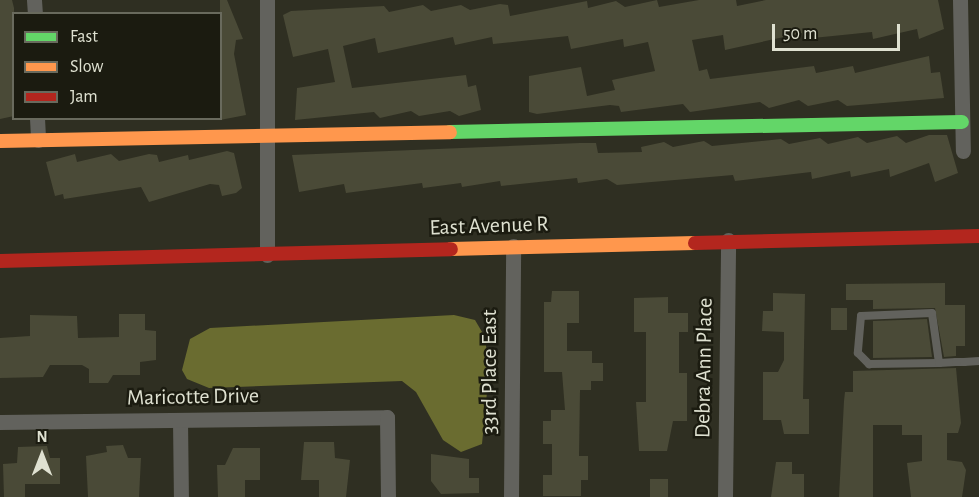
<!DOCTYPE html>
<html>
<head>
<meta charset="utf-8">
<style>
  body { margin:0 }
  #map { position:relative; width:979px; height:497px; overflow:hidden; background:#2f2f22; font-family:"Alegreya Sans",sans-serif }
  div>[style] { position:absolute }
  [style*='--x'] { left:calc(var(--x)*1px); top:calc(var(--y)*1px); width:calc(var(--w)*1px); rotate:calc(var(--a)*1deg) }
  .water>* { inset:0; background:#6a6c30 }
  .building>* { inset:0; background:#4a4a37 }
  .lane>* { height:8px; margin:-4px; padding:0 4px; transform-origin:4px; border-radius:4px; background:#62625d }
  .street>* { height:15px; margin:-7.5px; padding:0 7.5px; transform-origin:7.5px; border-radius:7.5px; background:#62625d }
  .fast>* { height:14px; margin:-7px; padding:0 7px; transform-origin:7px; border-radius:7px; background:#63d668 }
  .slow>* { height:14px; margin:-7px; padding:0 7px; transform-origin:7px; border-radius:7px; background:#ff974d }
  .jam>* { height:14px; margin:-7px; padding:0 7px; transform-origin:7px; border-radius:7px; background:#b3261e }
  span { translate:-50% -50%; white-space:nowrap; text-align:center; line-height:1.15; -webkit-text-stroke:5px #1b1b10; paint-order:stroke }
  .street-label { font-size:22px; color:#dfe1d1 }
  .legend { position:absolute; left:12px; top:12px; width:210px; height:108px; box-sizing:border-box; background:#1b1b10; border:2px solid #696a5d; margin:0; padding:8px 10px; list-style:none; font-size:18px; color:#dfe1d1 }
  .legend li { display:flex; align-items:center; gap:12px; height:30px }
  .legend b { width:30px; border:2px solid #696a5d }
  .north { position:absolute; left:12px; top:425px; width:60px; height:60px; -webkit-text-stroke:4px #1b1b10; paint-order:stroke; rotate:0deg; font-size:16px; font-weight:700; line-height:24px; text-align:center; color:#dfe1d1 }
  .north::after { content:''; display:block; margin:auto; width:21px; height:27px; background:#dfe1d1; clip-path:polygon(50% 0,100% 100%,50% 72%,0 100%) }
  .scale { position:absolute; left:772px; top:24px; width:128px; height:27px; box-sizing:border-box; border:3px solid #dfe1d1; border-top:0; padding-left:8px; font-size:18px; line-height:21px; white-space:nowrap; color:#dfe1d1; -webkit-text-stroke:4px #1b1b10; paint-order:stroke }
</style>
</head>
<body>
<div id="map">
  <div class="water">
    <div style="clip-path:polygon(454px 315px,475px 320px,485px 337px,489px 371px,482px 444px,461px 452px,443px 440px,416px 392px,402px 381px,209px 388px,187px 379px,182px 370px,190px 339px,210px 328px)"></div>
  </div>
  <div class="building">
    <div style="clip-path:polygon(0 0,12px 0,14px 8px,14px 116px,0 119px)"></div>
    <div style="clip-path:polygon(220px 0,227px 0,243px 39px,236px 40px,234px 54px,246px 115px,220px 120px)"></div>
    <div style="clip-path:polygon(657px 0,659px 7px,699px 0,736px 0,737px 6px,766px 0,938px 0,944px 29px,919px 39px,917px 29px,873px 39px,872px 32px,803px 39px,802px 33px,725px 50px,723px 35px,692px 40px,699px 71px,707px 69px,710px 79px,814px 66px,816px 73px,853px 66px,855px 73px,929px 56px,931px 73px,940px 72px,944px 98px,847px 106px,838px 100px,808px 106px,799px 100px,769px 108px,760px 102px,690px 112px,683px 104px,621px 112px,619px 106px,610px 105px,537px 114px,529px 112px,529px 76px,581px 67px,587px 96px,615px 90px,612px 80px,655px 71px,648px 42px,624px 47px,623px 39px,571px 49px,568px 36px,493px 44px,492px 37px,455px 45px,453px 37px,378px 53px,375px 38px,343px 46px,352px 88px,466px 75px,468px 87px,476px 85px,481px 110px,459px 116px,450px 111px,419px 116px,411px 111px,380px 118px,374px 112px,295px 120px,297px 88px,335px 82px,328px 49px,293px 57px,283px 15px,291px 11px,384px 6px,389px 12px,423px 5px,431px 11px,461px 5px,470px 10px,500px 4px,508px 5px,510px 16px,587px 1px,588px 8px,616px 1px,625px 7px)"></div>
    <div style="clip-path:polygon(929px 135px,947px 135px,958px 173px,935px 182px,929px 163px,890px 177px,889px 169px,851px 177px,850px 171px,812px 179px,811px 172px,735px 181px,733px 175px,617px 185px,607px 179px,578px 183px,577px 178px,501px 186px,500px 181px,462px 187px,461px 183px,423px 188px,422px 183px,346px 193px,344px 184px,299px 192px,292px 155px,580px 143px,596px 143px,598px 153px,642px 152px,641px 147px,664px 142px,673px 147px,704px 141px,712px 146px,781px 139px,789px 144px,820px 138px,828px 144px,858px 137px,867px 143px,897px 136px,906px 143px)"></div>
    <div style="clip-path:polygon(227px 151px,234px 153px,242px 188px,236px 193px,222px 196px,219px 185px,210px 184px,149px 202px,141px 187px,64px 199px,63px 194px,55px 196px,46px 162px,75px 154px,77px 162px,111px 154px,119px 161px,149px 154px,157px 155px,159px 162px,188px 155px,189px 160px)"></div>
    <div style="clip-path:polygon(945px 283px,945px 305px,965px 305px,965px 346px,956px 346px,956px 356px,944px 357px,935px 308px,873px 309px,873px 300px,846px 300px,846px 284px)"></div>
    <div style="clip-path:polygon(552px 291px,579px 291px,579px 323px,567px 323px,567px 351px,592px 351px,592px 363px,603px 363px,603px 381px,591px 381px,591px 390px,580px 390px,579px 456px,588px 456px,588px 480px,581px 480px,581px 496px,543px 496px,543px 475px,552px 475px,552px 444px,543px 444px,543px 421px,551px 421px,551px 410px,565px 410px,562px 372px,544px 372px,544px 302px,551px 302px)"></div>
    <div style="clip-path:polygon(773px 293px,805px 294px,803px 399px,809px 399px,809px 434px,784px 434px,781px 420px,763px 420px,763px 372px,778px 372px,784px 360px,784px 332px,762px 331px,763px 311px,773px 311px)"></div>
    <div style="clip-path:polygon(668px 297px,668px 313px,688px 313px,688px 332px,679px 332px,679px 373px,687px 373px,687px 421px,673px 421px,667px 451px,639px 451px,636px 402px,646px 402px,646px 332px,634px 332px,634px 298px)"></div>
    <div style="clip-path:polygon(831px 308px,847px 308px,847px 330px,831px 330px)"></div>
    <div style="clip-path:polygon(119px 314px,145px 314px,145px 330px,156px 331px,156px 360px,140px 362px,140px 375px,113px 375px,108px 383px,89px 383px,89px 369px,82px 365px,50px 365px,43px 377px,0 378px,0 338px,30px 336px,30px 315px,77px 316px,78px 338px,119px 337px)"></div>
    <div style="clip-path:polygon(927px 319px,932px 357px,873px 358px,873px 321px)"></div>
    <div style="clip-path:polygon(956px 368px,961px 423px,958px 433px,947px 433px,947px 460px,962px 462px,966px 470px,962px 497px,911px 497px,907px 463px,922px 461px,922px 435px,902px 435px,902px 425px,873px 425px,873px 497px,839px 497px,844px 401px,845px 392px,853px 392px,853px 371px)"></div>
    <div style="clip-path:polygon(304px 442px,334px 442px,335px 458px,350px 460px,346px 497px,319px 497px,319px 480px,301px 480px)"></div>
    <div style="clip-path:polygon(123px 445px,128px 458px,141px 458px,139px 497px,88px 497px,86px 456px,107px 452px,106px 446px)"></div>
    <div style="clip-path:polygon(47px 446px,50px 458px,60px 458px,60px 484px,25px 484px,25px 497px,4px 497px,3px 464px,17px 463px,18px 447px)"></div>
    <div style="clip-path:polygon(233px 448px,260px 448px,260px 480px,245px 480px,245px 497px,218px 497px,217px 465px,225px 465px)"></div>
    <div style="clip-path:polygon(431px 454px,469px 459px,469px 478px,479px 478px,479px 493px,441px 494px,431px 481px)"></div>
    <div style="clip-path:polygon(776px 462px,792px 462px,792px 474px,804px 474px,804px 497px,771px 497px)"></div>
    <div style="clip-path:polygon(650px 479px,668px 479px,668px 497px,650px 497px)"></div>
  </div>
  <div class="lane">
    <div style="--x:939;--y:363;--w:50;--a:-98"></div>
    <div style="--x:932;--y:313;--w:71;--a:177.6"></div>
    <div style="--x:861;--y:316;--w:37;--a:95"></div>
    <div style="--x:858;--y:353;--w:16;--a:45"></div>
    <div style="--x:869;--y:364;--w:70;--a:-0.8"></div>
    <div style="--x:939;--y:363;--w:17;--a:-3"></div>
    <div style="--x:956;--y:362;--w:8;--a:0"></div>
    <div style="--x:964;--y:362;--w:15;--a:-4"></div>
  </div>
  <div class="street">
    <div style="--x:34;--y:0;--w:14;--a:86"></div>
    <div style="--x:960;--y:0;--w:151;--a:88.9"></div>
    <div style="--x:37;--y:118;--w:22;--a:87"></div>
    <div style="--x:267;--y:255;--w:255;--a:-90"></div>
    <div style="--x:180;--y:420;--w:77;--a:89.3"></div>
    <div style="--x:0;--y:422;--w:387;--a:-0.7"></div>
    <div style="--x:387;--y:417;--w:80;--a:89.3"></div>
    <div style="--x:511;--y:497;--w:251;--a:-89.5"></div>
    <div style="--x:725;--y:497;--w:257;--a:-89.3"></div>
  </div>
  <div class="fast">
    <div style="--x:450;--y:132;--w:512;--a:-1.12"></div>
  </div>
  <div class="slow">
    <div style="--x:0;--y:141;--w:450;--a:-1.1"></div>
    <div style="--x:451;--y:249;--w:244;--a:-1.4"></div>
  </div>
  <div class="jam">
    <div style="--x:695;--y:243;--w:284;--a:-1.4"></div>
    <div style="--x:0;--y:261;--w:451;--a:-1.5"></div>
  </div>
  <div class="street-label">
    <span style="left:489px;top:226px;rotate:-2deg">East Avenue R</span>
    <span style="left:704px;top:368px;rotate:-89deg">Debra Ann Place</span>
    <span style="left:490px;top:372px;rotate:-90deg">33rd Place East</span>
    <span style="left:193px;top:397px;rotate:-1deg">Maricotte Drive</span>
  </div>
  <ul class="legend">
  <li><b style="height:8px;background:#63d668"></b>Fast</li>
  <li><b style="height:8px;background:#ff974d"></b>Slow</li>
  <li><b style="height:8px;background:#b3261e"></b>Jam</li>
  </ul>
  <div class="north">N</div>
  <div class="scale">50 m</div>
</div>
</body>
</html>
